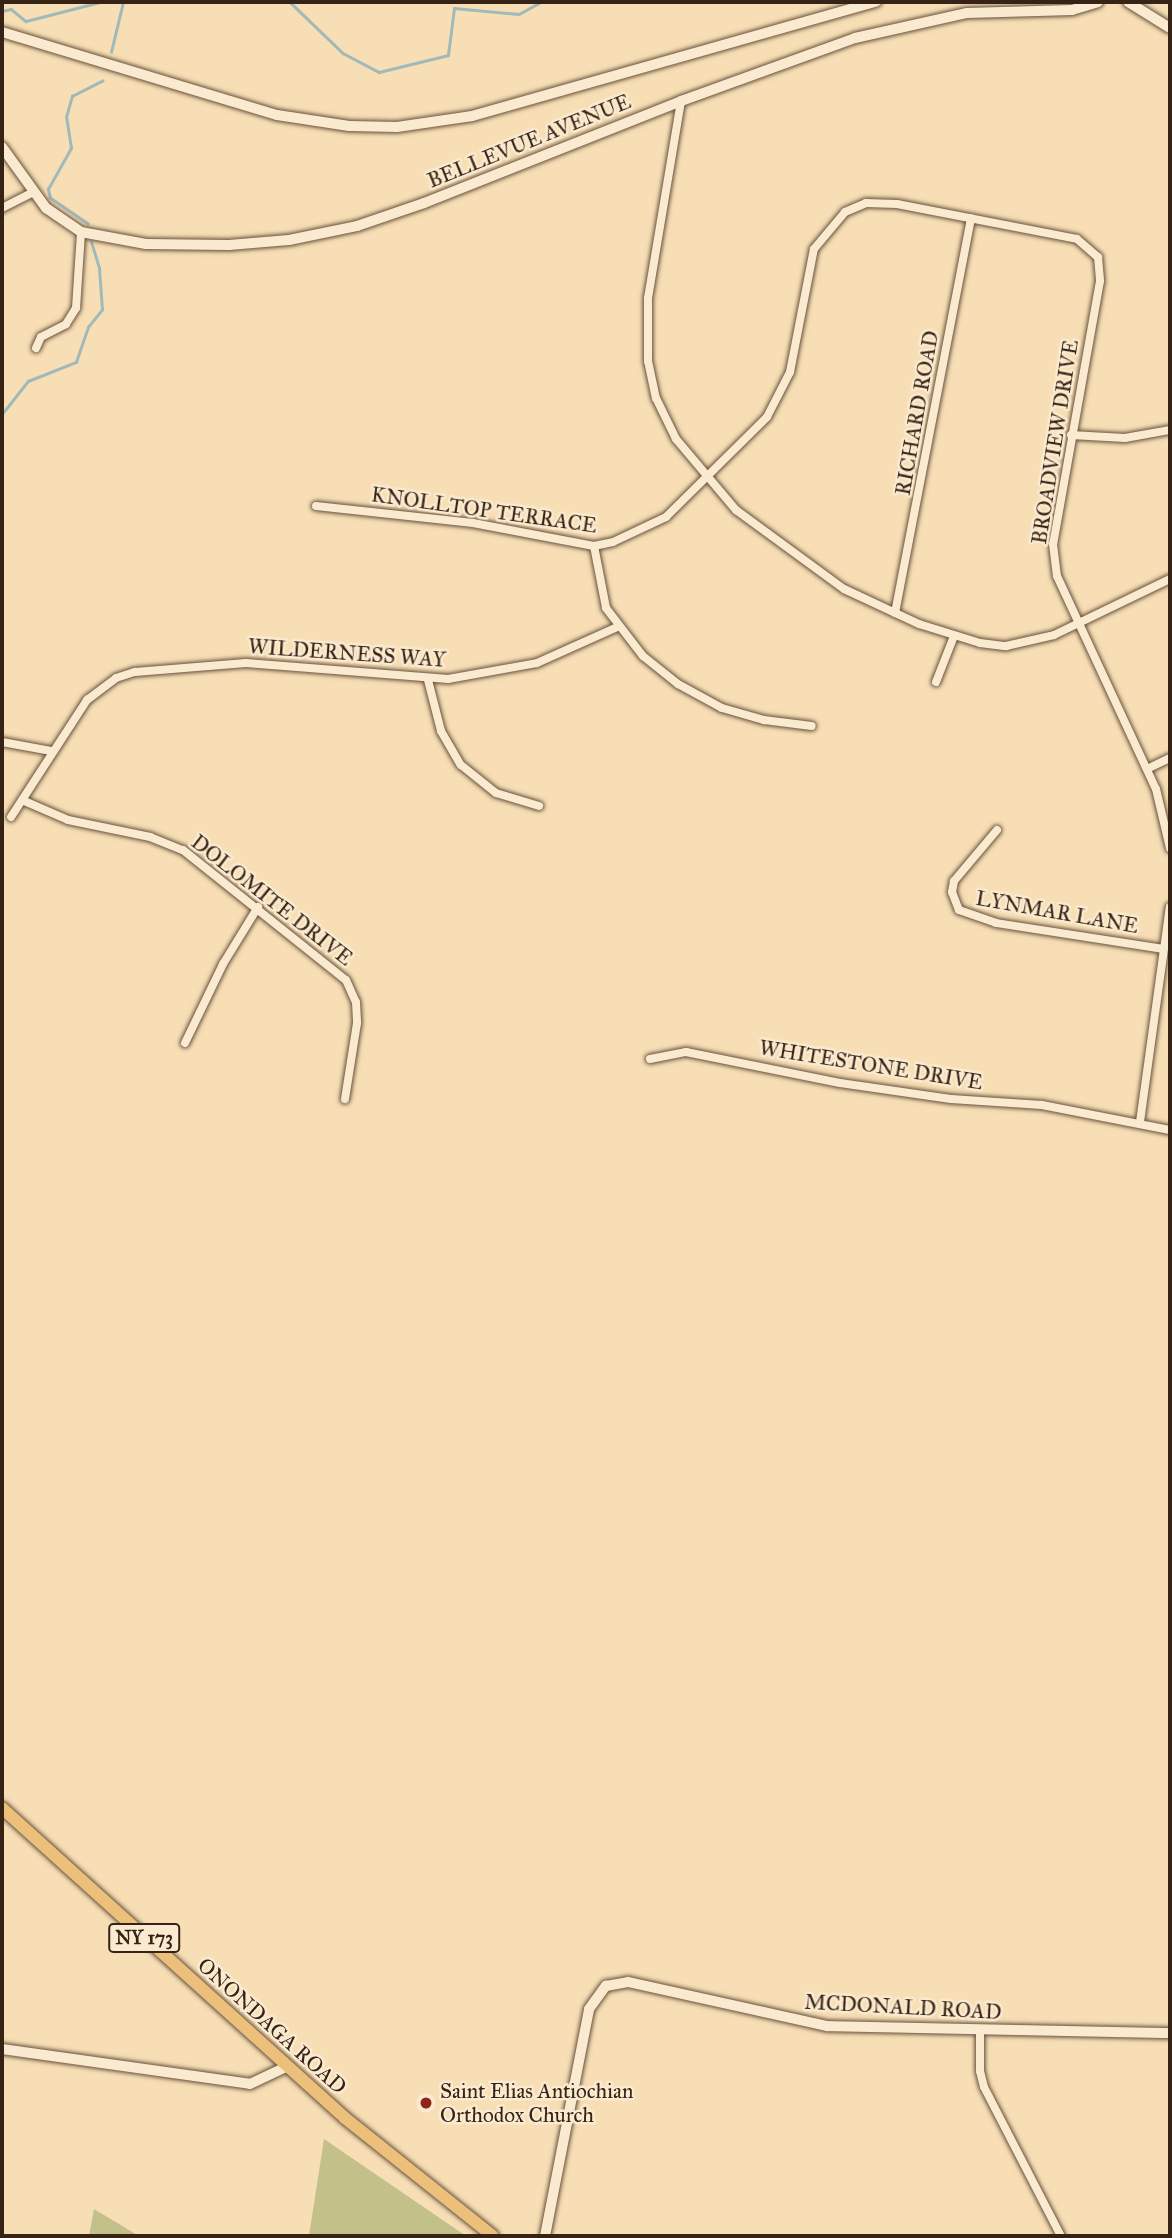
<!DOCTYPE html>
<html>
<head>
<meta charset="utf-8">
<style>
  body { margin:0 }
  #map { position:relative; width:1172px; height:2238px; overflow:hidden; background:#f7deb5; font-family:"IM FELL Great Primer",serif }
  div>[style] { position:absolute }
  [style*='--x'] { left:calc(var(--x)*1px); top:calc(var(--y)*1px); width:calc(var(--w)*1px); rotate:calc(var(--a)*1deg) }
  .green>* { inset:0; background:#c3c089 }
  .stream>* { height:2.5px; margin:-1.25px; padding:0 1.25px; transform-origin:1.25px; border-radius:1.25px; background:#a2b9b9 }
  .roads { filter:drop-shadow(0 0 2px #67523d) drop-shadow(0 0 2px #67523d) }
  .street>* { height:8px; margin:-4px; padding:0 4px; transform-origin:4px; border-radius:4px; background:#faeacf }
  .secondary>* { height:10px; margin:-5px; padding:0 5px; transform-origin:5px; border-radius:5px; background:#faeacf }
  .primary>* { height:12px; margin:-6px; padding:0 6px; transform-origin:6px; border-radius:6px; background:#ecbf7a }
  .dots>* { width:19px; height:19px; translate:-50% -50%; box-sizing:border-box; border:4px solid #faeacf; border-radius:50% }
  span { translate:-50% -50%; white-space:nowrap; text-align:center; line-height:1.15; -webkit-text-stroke:5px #faeacf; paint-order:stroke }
  .shield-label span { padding:2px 5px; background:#faeacf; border:2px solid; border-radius:5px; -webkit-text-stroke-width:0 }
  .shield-label { font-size:19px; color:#372315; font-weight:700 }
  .street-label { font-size:21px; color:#372315 }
  .poi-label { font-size:21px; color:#372315 }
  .left { translate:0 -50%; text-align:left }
  .frame { position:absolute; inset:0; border:4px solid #372315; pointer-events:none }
</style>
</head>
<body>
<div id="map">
  <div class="green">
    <div style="clip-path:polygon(324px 2139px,466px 2236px,309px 2236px)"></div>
    <div style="clip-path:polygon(94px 2209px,139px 2236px,89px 2236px)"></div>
  </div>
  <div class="stream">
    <div style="--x:290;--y:2;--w:74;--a:43.9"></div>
    <div style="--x:343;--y:53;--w:41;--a:27.8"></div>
    <div style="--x:379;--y:72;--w:71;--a:-13.8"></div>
    <div style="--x:448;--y:55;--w:47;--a:-82.7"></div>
    <div style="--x:454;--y:8;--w:65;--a:5.3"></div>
    <div style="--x:519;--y:14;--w:25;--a:-29"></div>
    <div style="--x:2;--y:11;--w:9;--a:-13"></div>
    <div style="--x:11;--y:9;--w:19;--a:39"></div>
    <div style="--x:26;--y:21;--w:76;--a:-14.4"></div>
    <div style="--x:111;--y:52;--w:51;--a:-76.5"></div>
    <div style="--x:88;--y:224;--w:46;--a:-145.6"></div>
    <div style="--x:50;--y:198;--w:9;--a:-103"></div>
    <div style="--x:48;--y:189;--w:47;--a:-60.7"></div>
    <div style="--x:71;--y:148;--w:31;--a:-99"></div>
    <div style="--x:66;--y:117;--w:22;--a:-74"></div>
    <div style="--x:72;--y:96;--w:34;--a:-27"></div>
    <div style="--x:2;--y:414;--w:42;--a:-51.8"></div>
    <div style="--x:28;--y:381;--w:52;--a:-21.6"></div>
    <div style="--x:76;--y:362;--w:37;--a:-71"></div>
    <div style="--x:88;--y:327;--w:22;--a:-51"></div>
    <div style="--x:102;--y:310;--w:42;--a:-94.1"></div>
    <div style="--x:99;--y:268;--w:27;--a:-107"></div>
  </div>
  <div class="roads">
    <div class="street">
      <div style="--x:681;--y:101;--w:200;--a:99.5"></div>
      <div style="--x:648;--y:298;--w:63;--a:90"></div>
      <div style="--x:648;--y:361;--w:38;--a:78"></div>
      <div style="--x:656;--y:398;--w:46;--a:64"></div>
      <div style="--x:676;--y:439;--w:93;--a:49.8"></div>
      <div style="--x:736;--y:510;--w:134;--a:36.2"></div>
      <div style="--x:844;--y:589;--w:83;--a:25"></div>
      <div style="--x:919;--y:624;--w:64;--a:17.3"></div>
      <div style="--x:980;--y:643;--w:26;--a:7"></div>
      <div style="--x:1006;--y:646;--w:49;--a:-12.9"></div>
      <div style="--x:1054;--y:635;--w:129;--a:-25.8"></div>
      <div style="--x:2;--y:208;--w:34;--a:-27"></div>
      <div style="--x:36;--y:348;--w:12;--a:-66"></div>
      <div style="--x:41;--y:337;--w:28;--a:-27"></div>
      <div style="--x:66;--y:324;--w:19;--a:-58"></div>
      <div style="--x:76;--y:308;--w:76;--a:-86.2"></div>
      <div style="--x:1071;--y:435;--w:54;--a:3.2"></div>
      <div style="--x:1125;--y:438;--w:46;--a:-10.1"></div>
      <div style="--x:316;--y:506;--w:158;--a:6.2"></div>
      <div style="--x:473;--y:523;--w:123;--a:10.8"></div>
      <div style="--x:594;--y:546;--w:19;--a:-12"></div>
      <div style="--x:613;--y:542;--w:59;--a:-25.3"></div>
      <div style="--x:666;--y:517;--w:142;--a:-44.7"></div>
      <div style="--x:767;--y:417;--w:51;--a:-62.9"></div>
      <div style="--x:790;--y:372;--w:125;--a:-79"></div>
      <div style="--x:814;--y:249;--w:48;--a:-50"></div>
      <div style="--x:845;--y:212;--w:23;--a:-23"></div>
      <div style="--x:866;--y:203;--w:31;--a:2"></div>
      <div style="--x:897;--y:204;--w:183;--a:11"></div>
      <div style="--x:1077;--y:239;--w:28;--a:41"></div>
      <div style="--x:1098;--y:257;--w:24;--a:85"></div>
      <div style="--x:1100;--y:281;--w:267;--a:100.1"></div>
      <div style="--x:1053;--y:544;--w:32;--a:83"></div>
      <div style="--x:1057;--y:576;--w:235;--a:65.1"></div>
      <div style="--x:1156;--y:789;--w:61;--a:76.7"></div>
      <div style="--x:594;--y:546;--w:63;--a:79"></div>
      <div style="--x:606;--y:608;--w:61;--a:52.4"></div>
      <div style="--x:643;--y:656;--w:45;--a:38.7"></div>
      <div style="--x:678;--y:684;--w:50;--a:28.6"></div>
      <div style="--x:722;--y:708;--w:44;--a:15.9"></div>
      <div style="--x:764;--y:720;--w:48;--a:7.1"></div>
      <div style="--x:895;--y:613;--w:402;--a:-79.1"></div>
      <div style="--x:428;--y:680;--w:53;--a:75.7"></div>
      <div style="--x:441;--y:731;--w:39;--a:60"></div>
      <div style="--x:461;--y:765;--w:45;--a:38.7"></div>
      <div style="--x:496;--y:793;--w:45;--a:16.8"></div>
      <div style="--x:936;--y:682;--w:49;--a:-68.6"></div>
      <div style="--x:2;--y:742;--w:50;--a:10.4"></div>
      <div style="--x:1147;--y:769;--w:25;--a:-26"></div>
      <div style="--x:22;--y:800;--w:50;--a:23.5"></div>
      <div style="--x:68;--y:820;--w:84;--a:11.7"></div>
      <div style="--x:150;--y:837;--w:35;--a:22"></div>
      <div style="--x:183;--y:850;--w:208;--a:38.6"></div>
      <div style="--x:346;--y:980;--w:24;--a:66"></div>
      <div style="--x:356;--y:1002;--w:21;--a:87"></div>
      <div style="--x:357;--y:1023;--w:77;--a:99"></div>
      <div style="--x:11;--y:817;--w:140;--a:-57"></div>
      <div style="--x:87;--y:700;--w:36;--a:-37"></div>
      <div style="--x:116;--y:678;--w:20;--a:-18"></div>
      <div style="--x:135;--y:672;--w:111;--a:-4.6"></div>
      <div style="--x:246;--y:663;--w:203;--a:4.5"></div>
      <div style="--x:448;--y:679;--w:90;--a:-10.2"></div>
      <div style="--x:537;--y:663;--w:88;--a:-24.2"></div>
      <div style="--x:997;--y:830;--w:67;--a:130.1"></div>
      <div style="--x:954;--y:881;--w:11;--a:100"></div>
      <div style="--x:952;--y:892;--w:19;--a:69"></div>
      <div style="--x:959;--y:910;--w:39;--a:19"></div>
      <div style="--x:996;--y:923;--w:169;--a:8.8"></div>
      <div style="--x:185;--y:1043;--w:88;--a:-64.3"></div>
      <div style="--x:223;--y:964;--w:67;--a:-58.4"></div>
      <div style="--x:650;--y:1059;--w:37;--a:-11"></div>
      <div style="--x:686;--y:1052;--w:157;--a:11.4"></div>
      <div style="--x:840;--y:1083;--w:112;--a:8.2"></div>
      <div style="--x:951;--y:1099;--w:91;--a:3.8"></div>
      <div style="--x:1042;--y:1105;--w:130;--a:11.1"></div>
      <div style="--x:1140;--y:1122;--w:217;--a:-82.1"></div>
      <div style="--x:980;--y:2031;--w:40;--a:90"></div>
      <div style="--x:980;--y:2071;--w:16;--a:76"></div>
      <div style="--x:984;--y:2087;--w:168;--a:62.7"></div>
    </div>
    <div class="secondary">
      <div style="--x:1128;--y:2;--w:49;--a:31.8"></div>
      <div style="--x:2;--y:32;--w:287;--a:16.8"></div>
      <div style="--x:277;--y:115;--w:73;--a:8.7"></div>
      <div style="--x:349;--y:126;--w:48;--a:1.2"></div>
      <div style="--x:397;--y:127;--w:76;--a:-8.3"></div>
      <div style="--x:472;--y:116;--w:420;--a:-15.8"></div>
      <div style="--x:2;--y:147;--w:75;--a:54.2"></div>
      <div style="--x:46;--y:208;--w:42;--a:34.4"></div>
      <div style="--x:81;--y:232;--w:66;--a:10.5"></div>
      <div style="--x:146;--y:244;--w:83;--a:0.7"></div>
      <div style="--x:229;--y:245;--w:60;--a:-4.8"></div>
      <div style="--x:289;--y:240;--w:69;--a:-11.6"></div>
      <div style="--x:357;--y:226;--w:71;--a:-18.9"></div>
      <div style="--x:424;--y:203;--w:277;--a:-21.6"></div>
      <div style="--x:681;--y:101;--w:185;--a:-19.9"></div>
      <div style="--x:855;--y:38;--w:115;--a:-12.6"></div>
      <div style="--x:967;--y:13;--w:105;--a:-1.6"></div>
      <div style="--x:1072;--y:10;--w:27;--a:-17"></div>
      <div style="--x:2;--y:2049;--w:250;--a:8"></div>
      <div style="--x:250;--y:2084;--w:42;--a:-25.3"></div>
      <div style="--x:545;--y:2236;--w:231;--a:-79"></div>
      <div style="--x:589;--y:2009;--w:29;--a:-54"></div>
      <div style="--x:606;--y:1986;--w:22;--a:-10"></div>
      <div style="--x:628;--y:1982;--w:204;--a:12.5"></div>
      <div style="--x:827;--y:2026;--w:343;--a:1.2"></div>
    </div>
    <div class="primary">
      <div style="--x:2;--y:1808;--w:462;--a:42.1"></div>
      <div style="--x:345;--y:2118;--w:189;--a:38.6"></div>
    </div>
  </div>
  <div class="dots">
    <div style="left:426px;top:2103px;background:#8f2418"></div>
  </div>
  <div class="shield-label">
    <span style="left:144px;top:1938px">NY 173</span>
  </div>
  <div class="street-label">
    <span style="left:529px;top:141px;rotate:-22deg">BELLEVUE AVENUE</span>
    <span style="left:917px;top:413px;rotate:-80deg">RICHARD ROAD</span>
    <span style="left:1055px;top:442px;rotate:-81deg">BROADVIEW DRIVE</span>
    <span style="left:484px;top:510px;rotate:8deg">KNOLLTOP TERRACE</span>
    <span style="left:347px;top:653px;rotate:4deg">WILDERNESS WAY</span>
    <span style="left:272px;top:900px;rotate:38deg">DOLOMITE DRIVE</span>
    <span style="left:1057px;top:912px;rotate:10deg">LYNMAR LANE</span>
    <span style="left:871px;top:1065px;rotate:9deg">WHITESTONE DRIVE</span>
    <span style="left:903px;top:2007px;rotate:3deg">MCDONALD ROAD</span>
    <span style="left:272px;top:2026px;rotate:42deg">ONONDAGA ROAD</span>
  </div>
  <div class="poi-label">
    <span class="left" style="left:440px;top:2103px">Saint Elias Antiochian<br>Orthodox Church</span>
  </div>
  <div class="frame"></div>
</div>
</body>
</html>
